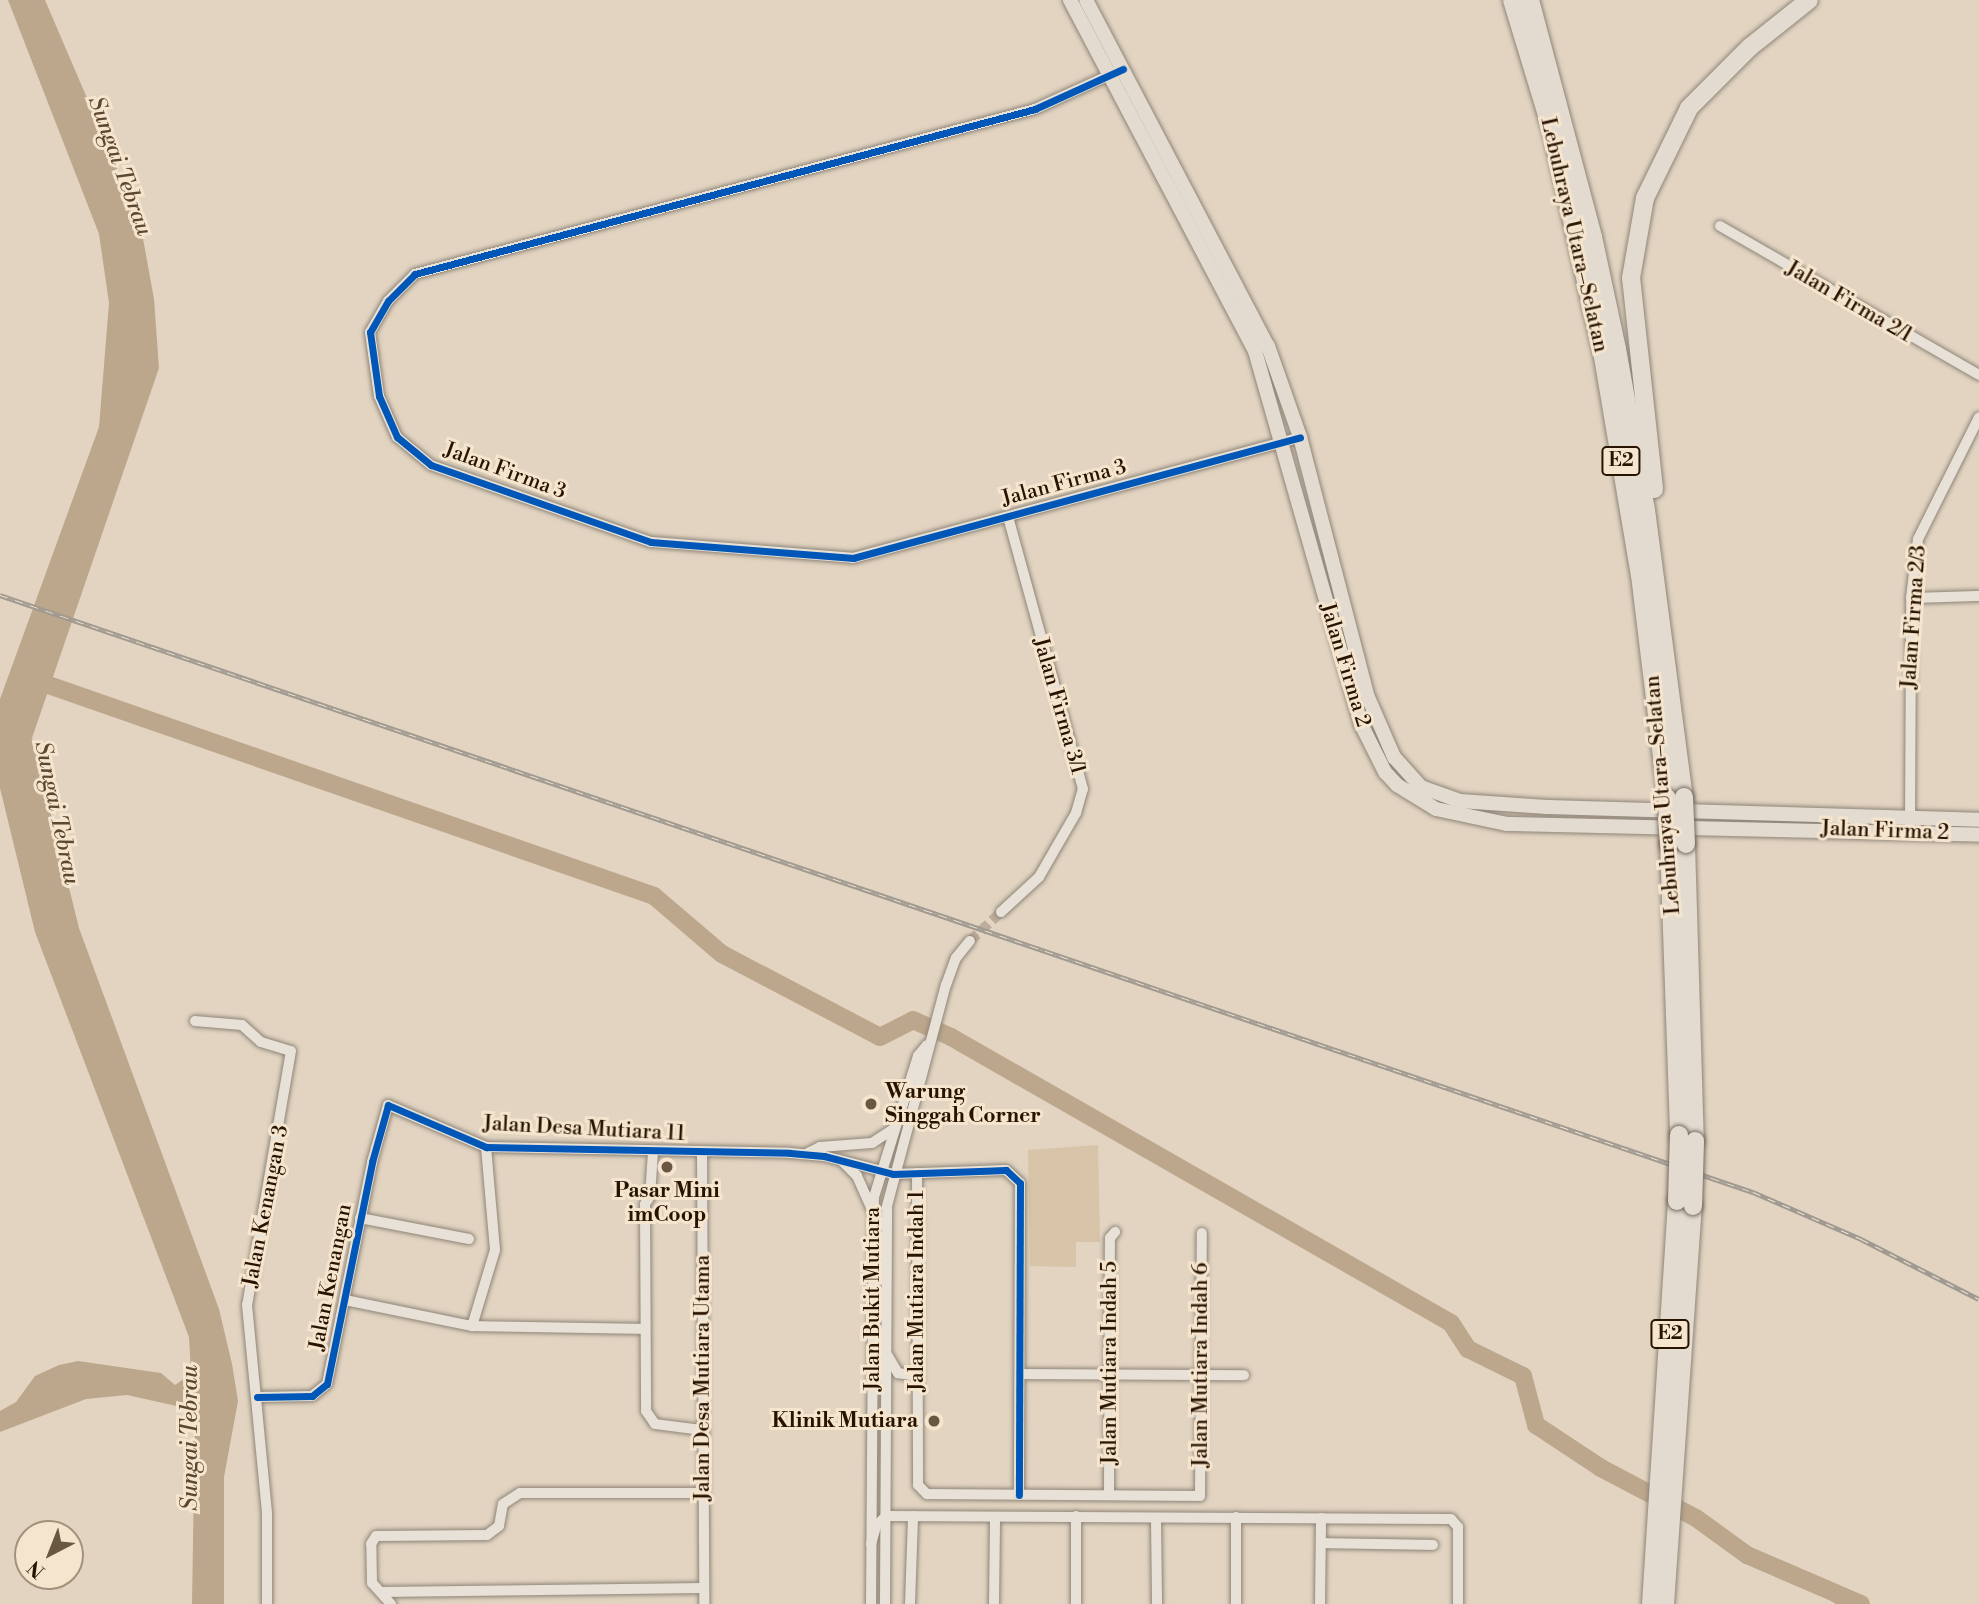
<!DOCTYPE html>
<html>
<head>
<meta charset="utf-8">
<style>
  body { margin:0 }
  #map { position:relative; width:1979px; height:1604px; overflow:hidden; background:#e2d4c1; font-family:"Libre Bodoni",serif }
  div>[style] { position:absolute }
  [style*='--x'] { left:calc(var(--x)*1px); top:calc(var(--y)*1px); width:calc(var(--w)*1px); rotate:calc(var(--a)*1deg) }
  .green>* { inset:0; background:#d7c4a9 }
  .water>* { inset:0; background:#bca78c }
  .stream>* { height:2.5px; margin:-1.25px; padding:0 1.25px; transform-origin:1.25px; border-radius:1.25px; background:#bca78c }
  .river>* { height:18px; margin:-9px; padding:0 9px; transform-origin:9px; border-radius:9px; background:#bca78c }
  .minor-tunnel>* { height:10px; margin-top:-5px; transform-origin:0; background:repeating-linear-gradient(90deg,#bdad9a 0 10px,transparent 0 15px) }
  .roads { filter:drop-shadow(0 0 2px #8f8578) drop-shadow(0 0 2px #8f8578) }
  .minor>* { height:10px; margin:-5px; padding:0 5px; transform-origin:5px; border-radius:5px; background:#e7e1d7 }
  .major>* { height:14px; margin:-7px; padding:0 7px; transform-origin:7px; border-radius:7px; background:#e3dbd0 }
  .highway>* { height:18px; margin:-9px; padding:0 9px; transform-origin:9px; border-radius:9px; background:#e3dbd0 }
  .rail>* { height:5px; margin-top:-2.5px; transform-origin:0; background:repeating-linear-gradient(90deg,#f5e5ce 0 8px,#a19a91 0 16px); box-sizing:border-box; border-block:2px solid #a19a91 }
  .bridges { filter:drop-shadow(0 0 2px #756a5e) drop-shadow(0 0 2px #756a5e) }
  .highway-bridge>* { height:18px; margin:-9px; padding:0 9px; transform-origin:9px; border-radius:9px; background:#e3dbd0 }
  .cycleway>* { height:7px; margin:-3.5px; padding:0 3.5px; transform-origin:3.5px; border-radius:3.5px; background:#0057b8 }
  .dots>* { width:19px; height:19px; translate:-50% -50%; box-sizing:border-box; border:4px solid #f5e5ce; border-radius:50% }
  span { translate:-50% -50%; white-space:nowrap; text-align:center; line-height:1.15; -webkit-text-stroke:6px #f5e5ce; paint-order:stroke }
  .shield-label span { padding:2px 5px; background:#f5e5ce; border:2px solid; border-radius:5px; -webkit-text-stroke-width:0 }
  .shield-label { font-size:19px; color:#281300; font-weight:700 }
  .street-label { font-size:21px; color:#281300 }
  .poi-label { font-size:21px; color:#281300; font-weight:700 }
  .left { translate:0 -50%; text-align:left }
  .right { translate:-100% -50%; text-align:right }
  .water-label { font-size:23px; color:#5d472f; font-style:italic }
  .north { position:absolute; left:14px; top:1520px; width:70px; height:70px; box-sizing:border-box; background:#f5e5ce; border:2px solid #a3917c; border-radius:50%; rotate:222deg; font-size:19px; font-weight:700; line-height:28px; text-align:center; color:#281300 }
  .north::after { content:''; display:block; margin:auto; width:24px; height:32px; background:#695744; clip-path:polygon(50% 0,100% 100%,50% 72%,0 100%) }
</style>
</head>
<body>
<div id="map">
  <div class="green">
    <div style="clip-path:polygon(1098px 1145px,1100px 1242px,1076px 1242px,1076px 1267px,1030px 1266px,1028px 1150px)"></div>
  </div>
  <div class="water">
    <div style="clip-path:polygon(8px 0,45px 0,140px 222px,154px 299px,159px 368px,32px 738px,79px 928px,219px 1309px,232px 1364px,238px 1401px,224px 1477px,224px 1604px,192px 1604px,195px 1416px,190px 1409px,127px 1395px,86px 1399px,0 1432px,0 1411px,16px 1402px,35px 1376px,59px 1365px,78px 1361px,161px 1373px,175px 1385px,191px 1374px,189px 1337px,35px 932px,0 788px,0 699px,99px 427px,109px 303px,99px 234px)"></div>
  </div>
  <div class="stream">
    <div style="--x:1807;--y:1581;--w:39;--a:36"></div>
  </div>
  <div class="river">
    <div style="--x:37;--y:681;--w:653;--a:19.21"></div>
    <div style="--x:654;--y:896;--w:89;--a:40.5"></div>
    <div style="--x:722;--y:954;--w:178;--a:27.7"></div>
    <div style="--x:880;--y:1037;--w:37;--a:-27"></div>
    <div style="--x:913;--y:1020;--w:42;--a:24.1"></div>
    <div style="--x:951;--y:1037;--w:576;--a:29.77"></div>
    <div style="--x:1451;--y:1323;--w:31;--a:57"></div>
    <div style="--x:1468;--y:1349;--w:61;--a:26.1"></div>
    <div style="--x:1523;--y:1376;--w:51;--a:75.1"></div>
    <div style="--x:1536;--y:1425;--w:78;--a:33.5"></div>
    <div style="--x:1601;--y:1468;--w:107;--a:27.8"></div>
    <div style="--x:1696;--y:1518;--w:63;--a:36"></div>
    <div style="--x:1747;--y:1555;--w:124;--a:23.3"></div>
  </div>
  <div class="minor-tunnel">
    <div style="--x:970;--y:941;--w:42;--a:-43.1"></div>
  </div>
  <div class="roads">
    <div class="minor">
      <div style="--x:1114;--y:73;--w:87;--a:155.5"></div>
      <div style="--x:1035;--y:109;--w:642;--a:165.1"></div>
      <div style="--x:415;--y:274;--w:38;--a:135"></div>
      <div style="--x:388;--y:301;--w:36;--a:120"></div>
      <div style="--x:370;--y:332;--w:65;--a:82"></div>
      <div style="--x:379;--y:396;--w:45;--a:66.3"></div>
      <div style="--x:397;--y:437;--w:44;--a:39.5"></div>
      <div style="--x:431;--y:465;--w:233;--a:19.3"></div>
      <div style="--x:651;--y:542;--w:203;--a:4.5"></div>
      <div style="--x:853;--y:558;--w:463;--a:-15.1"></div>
      <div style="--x:1720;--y:226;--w:299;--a:29.9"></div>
      <div style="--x:1911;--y:598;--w:68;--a:-1.7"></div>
      <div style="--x:1910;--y:824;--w:226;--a:-89.7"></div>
      <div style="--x:1911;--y:598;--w:59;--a:-83.2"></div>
      <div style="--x:1918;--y:539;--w:136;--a:-63.4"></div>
      <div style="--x:1001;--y:912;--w:52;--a:-42.6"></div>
      <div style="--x:1039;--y:877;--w:74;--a:-60"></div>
      <div style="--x:1076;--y:813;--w:25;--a:-74"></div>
      <div style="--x:1083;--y:789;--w:282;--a:-105.4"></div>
      <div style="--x:195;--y:1021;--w:47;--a:4.9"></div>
      <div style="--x:242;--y:1025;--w:25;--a:42"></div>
      <div style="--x:261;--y:1042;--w:31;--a:17"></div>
      <div style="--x:291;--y:1051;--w:258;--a:99.8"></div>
      <div style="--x:247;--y:1305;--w:210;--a:84.5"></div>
      <div style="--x:267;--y:1514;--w:90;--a:90"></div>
      <div style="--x:486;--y:1147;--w:103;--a:85"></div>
      <div style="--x:495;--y:1250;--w:79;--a:106.8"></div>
      <div style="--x:472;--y:1326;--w:173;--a:1"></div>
      <div style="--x:653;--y:1152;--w:44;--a:93.9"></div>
      <div style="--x:650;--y:1196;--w:9;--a:122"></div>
      <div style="--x:645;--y:1204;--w:207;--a:89.7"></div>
      <div style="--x:646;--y:1411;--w:16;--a:55"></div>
      <div style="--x:655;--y:1424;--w:46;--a:7.4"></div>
      <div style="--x:702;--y:1152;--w:452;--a:89.7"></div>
      <div style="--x:808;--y:1153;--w:13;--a:-27"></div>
      <div style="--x:820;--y:1147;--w:52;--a:-4.4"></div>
      <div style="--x:872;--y:1143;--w:27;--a:-33"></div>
      <div style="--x:843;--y:1162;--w:20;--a:45"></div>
      <div style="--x:857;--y:1176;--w:37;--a:66"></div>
      <div style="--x:917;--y:1173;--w:312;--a:89.8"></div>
      <div style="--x:918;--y:1485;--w:13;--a:45"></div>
      <div style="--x:927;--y:1494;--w:273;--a:0.4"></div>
      <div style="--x:1200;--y:1496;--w:263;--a:-89.6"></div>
      <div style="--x:360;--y:1218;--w:111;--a:10.9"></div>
      <div style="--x:345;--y:1300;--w:130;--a:11.6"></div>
      <div style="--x:888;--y:1356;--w:20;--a:60"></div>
      <div style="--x:898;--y:1373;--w:19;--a:9"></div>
      <div style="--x:1021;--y:1374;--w:223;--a:0.3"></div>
      <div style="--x:257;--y:1397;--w:55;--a:-1"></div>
      <div style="--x:312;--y:1396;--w:19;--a:-39"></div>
      <div style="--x:327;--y:1384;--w:227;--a:-78.5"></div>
      <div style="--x:372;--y:1162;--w:59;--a:-74.3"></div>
      <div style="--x:388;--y:1105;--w:107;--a:23.2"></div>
      <div style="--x:486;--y:1147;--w:304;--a:1.1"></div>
      <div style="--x:790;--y:1153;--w:34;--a:5"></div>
      <div style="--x:824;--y:1156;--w:71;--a:14.6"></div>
      <div style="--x:893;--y:1174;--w:113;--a:-2"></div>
      <div style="--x:1006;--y:1170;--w:19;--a:43"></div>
      <div style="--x:1020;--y:1183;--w:312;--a:90.2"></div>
      <div style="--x:1109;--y:1495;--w:257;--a:-89.8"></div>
      <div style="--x:1110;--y:1238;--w:8;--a:-50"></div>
      <div style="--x:1076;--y:1516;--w:88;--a:90"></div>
      <div style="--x:1236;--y:1517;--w:87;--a:90"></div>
      <div style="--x:1156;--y:1518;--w:86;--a:89.3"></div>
      <div style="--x:1321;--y:1543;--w:112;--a:1"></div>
      <div style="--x:871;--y:1544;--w:19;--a:-74"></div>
      <div style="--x:876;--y:1526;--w:14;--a:-45"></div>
      <div style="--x:886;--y:1516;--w:565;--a:0.3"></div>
      <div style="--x:1451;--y:1519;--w:11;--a:49"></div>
      <div style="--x:1458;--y:1527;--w:77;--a:90"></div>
      <div style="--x:381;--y:1592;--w:323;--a:-0.7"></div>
      <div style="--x:391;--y:1604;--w:28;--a:-132"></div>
      <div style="--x:372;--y:1583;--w:39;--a:-91"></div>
      <div style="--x:371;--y:1544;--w:9;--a:-58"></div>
      <div style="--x:376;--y:1536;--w:111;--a:-0.5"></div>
      <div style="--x:487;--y:1535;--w:15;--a:-37"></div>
      <div style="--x:499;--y:1526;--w:22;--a:-80"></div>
      <div style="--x:503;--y:1504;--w:20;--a:-33"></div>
      <div style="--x:520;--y:1493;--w:182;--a:0"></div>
      <div style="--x:871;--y:1604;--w:407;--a:-89.6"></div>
      <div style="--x:874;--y:1197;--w:148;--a:-72.7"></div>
      <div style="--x:918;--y:1056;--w:14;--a:-51"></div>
      <div style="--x:885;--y:1604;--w:398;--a:-89.7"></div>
      <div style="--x:887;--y:1206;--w:229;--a:-75.1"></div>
      <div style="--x:946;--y:985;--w:29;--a:-70"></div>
      <div style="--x:956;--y:958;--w:22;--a:-51"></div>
      <div style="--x:910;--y:1604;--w:88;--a:-88"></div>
      <div style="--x:994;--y:1604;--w:87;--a:-89.3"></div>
      <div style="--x:1320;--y:1604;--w:86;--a:-89.3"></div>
    </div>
    <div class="major">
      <div style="--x:1070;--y:0;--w:397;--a:62.2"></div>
      <div style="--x:1255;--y:351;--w:388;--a:74.1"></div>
      <div style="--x:1361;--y:724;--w:54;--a:63.4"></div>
      <div style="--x:1385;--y:772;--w:18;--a:47"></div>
      <div style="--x:1397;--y:785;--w:46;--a:31.6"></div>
      <div style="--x:1436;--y:809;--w:73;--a:11.9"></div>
      <div style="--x:1507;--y:824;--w:472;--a:1.3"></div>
      <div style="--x:1086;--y:0;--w:391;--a:62.3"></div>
      <div style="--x:1268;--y:346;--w:96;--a:70.6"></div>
      <div style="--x:1300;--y:437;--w:267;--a:75.4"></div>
      <div style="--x:1367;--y:695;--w:68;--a:66.5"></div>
      <div style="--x:1394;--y:757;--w:40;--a:48"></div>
      <div style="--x:1421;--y:787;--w:41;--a:19.7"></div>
      <div style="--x:1460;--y:801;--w:87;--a:3.9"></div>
      <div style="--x:1547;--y:807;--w:432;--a:1.7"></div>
    </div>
    <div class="highway">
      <div style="--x:1512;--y:0;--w:138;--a:73.1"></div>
      <div style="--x:1552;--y:132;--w:231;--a:77.2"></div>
      <div style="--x:1603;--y:357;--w:221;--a:80.4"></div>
      <div style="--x:1640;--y:575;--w:225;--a:83.1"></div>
      <div style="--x:1530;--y:0;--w:245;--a:75.1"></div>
      <div style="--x:1593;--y:237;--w:115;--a:77.9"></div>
      <div style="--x:1617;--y:349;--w:164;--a:79.8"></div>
      <div style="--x:1646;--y:510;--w:290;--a:82.5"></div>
      <div style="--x:1654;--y:489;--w:212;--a:-96.2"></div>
      <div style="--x:1631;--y:278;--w:81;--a:-80.1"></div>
      <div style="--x:1645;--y:198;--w:100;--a:-63.9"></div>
      <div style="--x:1689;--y:108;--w:86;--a:-45"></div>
      <div style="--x:1750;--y:47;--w:75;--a:-38.5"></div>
      <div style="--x:1669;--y:844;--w:291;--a:88"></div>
      <div style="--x:1686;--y:844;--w:297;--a:88.3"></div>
      <div style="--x:1651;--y:1604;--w:404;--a:-86.3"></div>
      <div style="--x:1665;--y:1604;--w:399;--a:-86"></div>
    </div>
  </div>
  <div class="rail">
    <div style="--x:0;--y:595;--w:1852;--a:18.81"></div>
    <div style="--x:1753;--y:1192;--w:118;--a:23.5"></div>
    <div style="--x:1861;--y:1239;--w:132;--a:27"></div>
  </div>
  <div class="bridges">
    <div class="highway-bridge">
      <div style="--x:1684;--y:797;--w:47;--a:87.6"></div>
      <div style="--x:1667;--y:798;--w:46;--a:87.5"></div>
      <div style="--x:1677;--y:1201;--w:66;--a:-88.3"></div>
      <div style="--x:1693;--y:1206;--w:65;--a:-88.2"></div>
    </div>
  </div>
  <div class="cycleway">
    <div style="--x:1123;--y:69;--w:97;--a:155.6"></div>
    <div style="--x:1035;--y:109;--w:642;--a:165.1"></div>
    <div style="--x:415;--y:274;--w:38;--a:135"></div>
    <div style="--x:388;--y:301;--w:36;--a:120"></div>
    <div style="--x:370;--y:332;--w:65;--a:82"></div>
    <div style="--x:379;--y:396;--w:45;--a:66.3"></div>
    <div style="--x:397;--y:437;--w:44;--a:39.5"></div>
    <div style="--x:431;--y:465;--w:233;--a:19.3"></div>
    <div style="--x:651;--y:542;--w:203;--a:4.5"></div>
    <div style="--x:853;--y:558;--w:463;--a:-15.1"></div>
    <div style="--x:257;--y:1397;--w:55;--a:-1"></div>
    <div style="--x:312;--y:1396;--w:19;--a:-39"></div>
    <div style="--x:327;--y:1384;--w:227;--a:-78.5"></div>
    <div style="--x:372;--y:1162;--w:59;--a:-74.3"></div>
    <div style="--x:388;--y:1105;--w:107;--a:23.2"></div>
    <div style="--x:486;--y:1147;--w:304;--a:1.1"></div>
    <div style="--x:790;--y:1153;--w:34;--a:5"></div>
    <div style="--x:824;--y:1156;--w:71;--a:14.6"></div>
    <div style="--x:893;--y:1174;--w:113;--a:-2"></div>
    <div style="--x:1006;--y:1170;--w:19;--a:43"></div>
    <div style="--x:1020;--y:1183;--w:312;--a:90.2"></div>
  </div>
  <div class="dots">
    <div style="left:871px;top:1104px;background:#695744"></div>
    <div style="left:667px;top:1167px;background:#695744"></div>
    <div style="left:934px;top:1421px;background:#695744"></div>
  </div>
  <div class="shield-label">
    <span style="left:1621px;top:461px">E2</span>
    <span style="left:1670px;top:1334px">E2</span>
  </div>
  <div class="street-label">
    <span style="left:1574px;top:235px;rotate:77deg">Lebuhraya Utara–Selatan</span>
    <span style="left:1849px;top:302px;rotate:30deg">Jalan Firma 2/1</span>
    <span style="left:505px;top:471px;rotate:20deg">Jalan Firma 3</span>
    <span style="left:1064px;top:483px;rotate:-15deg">Jalan Firma 3</span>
    <span style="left:1914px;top:617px;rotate:-86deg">Jalan Firma 2/3</span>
    <span style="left:1345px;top:665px;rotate:73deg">Jalan Firma 2</span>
    <span style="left:1059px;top:706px;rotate:74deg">Jalan Firma 3/1</span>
    <span style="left:1663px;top:795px;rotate:-95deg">Lebuhraya Utara–Selatan</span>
    <span style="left:1885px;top:831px;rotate:2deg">Jalan Firma 2</span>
    <span style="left:584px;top:1129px;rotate:3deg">Jalan Desa Mutiara 11</span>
    <span style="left:266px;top:1206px;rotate:-79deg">Jalan Kenangan 3</span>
    <span style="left:331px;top:1277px;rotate:-79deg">Jalan Kenangan</span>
    <span style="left:917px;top:1291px;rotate:-90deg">Jalan Mutiara Indah 1</span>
    <span style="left:873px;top:1299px;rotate:-90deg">Jalan Bukit Mutiara</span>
    <span style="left:1110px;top:1363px;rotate:-90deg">Jalan Mutiara Indah 5</span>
    <span style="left:1201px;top:1365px;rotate:-90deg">Jalan Mutiara Indah 6</span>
    <span style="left:703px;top:1378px;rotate:-90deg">Jalan Desa Mutiara Utama</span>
  </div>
  <div class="poi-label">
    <span class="left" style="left:885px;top:1104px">Warung<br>Singgah Corner</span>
    <span style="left:667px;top:1203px">Pasar Mini<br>imCoop</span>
    <span class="right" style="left:918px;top:1421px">Klinik Mutiara</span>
  </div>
  <div class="water-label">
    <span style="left:120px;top:166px;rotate:70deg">Sungai Tebrau</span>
    <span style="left:57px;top:813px;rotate:78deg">Sungai Tebrau</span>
    <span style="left:190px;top:1438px;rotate:-90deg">Sungai Tebrau</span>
  </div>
  <div class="north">N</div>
</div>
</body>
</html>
